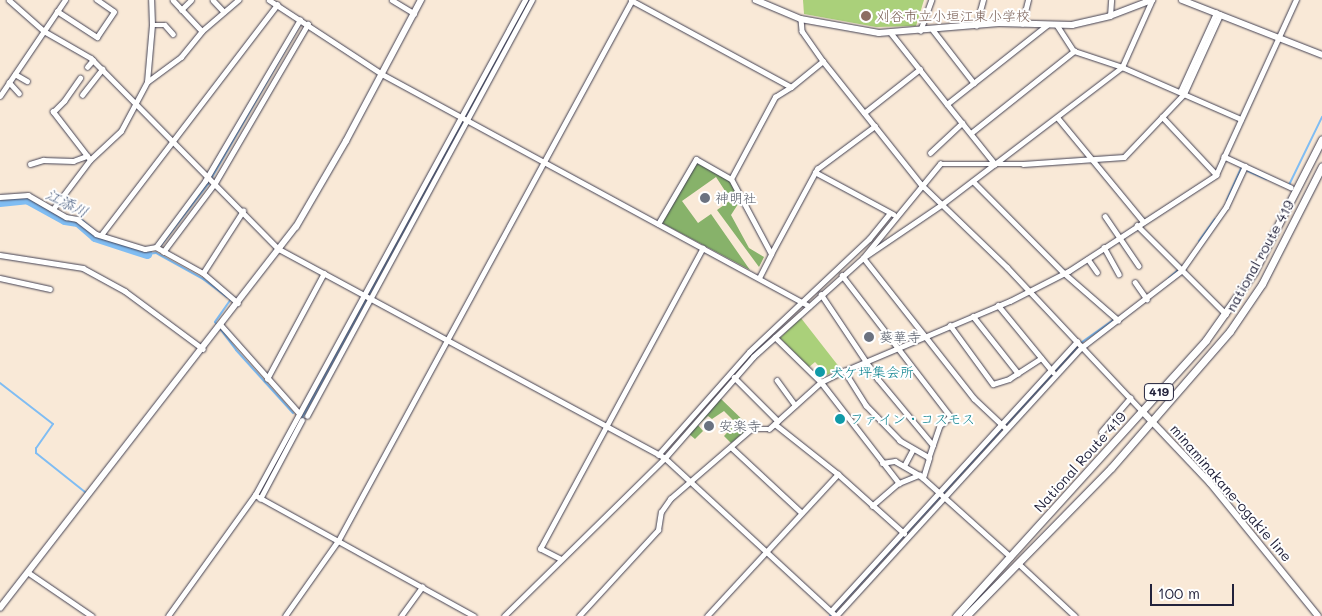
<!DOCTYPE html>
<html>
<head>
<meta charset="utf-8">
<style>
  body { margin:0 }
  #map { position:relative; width:1322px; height:616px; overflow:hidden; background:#f9e9d7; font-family:Mali,"Klee One",sans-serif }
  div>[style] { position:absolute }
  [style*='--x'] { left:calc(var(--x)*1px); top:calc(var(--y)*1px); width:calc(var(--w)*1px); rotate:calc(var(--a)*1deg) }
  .green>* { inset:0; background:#aad07a }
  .forest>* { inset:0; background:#87b26a }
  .stream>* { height:2px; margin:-1px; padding:0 1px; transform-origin:1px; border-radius:1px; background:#80bdf3 }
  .river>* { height:10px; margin:-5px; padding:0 5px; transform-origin:5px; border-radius:5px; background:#80bdf3 }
  .roads { filter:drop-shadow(0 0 1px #424052) drop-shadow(0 0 1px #424052) }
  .minor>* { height:4.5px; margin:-2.25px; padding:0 2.25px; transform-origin:2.25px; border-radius:2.25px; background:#fff }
  .tertiary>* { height:5.5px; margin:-2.75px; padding:0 2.75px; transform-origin:2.75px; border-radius:2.75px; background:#fff }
  .secondary>* { height:6px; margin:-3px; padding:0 3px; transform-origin:3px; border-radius:3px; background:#fff }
  .trunk>* { height:7px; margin:-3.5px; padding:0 3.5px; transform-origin:3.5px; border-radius:3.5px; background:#fff }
  .dots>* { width:14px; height:14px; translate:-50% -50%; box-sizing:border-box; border:2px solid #fff; border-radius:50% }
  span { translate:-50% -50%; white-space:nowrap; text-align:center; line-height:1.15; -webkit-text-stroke:4px #fff; paint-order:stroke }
  .shield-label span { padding:1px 4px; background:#fff; border:1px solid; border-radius:4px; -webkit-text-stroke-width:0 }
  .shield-label { font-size:12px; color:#22223b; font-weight:700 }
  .education-label { font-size:14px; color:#785e54 }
  .left { translate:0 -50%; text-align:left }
  .worship-label { font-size:14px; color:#5b616d }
  .street-label { font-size:14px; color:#22223b }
  .culture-label { font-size:14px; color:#0d838f }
  .water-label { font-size:15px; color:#43587b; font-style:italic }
  .scale { position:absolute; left:1150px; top:584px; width:84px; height:22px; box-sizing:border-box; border:2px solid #22223b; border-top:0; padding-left:6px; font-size:15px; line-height:18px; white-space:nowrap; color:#22223b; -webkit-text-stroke:4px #fff; paint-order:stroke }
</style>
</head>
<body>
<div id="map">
  <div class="green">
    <div style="clip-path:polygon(803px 0,924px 0,916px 26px,876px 27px,804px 14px)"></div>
    <div style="clip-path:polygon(801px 318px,840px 368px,827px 375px,815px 362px,809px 367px,780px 338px)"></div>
  </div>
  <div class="forest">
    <div style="clip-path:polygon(696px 162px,729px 180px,740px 201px,731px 215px,749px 248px,764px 257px,759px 267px,717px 210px,731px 200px,716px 177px,682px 201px,698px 223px,711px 214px,750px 270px,662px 223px)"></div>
    <div style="clip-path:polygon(719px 397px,750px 427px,731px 443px,724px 436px,736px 423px,724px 411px,712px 419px,708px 416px,698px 425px,703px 431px,695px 439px,689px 434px)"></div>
  </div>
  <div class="stream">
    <div style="--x:1248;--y:171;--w:20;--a:24"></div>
    <div style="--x:1288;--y:187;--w:78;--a:-64.1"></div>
    <div style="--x:1227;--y:200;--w:35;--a:-66"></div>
    <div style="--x:1199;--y:241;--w:27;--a:-54"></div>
    <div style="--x:161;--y:245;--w:77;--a:-52.4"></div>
    <div style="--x:208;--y:184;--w:185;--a:-60.1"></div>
    <div style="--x:147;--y:254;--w:9;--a:-6"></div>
    <div style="--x:156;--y:253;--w:54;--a:29"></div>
    <div style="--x:203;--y:279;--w:30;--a:37"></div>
    <div style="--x:1169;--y:278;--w:11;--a:-41"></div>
    <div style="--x:231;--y:299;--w:28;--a:125"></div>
    <div style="--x:215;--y:322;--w:35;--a:53"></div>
    <div style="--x:236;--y:350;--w:85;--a:47.9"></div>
    <div style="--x:1082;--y:342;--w:42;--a:-35.2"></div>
    <div style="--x:0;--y:383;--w:67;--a:37.7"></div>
    <div style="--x:53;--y:424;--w:29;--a:125"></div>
    <div style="--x:36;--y:448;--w:5;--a:90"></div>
    <div style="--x:36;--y:453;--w:63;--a:38.5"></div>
    <div style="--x:302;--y:418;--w:476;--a:-61.5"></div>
    <div style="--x:830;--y:616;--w:365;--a:-47.4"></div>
  </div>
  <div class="river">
    <div style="--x:0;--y:202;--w:27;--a:-6"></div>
    <div style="--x:27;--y:199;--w:43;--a:28.9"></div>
    <div style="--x:65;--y:220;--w:13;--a:9"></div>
    <div style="--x:78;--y:222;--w:23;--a:41"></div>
    <div style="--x:95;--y:237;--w:55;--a:18.1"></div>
  </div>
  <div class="roads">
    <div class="minor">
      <div style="--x:9;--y:0;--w:47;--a:41.5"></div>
      <div style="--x:44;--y:31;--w:54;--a:29.9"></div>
      <div style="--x:91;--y:58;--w:268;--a:45.5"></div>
      <div style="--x:279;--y:249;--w:439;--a:28.4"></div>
      <div style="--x:665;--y:458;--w:233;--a:42.7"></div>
      <div style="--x:173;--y:0;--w:42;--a:46.9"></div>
      <div style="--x:213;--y:0;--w:16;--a:47"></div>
      <div style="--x:269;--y:0;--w:135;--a:33.2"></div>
      <div style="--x:382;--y:74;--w:486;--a:28.5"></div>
      <div style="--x:392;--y:0;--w:26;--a:31"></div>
      <div style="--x:631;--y:0;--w:182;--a:28.5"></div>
      <div style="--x:791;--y:87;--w:41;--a:-39.1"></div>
      <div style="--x:181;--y:10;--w:14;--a:-45"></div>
      <div style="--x:57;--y:11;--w:48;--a:33"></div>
      <div style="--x:97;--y:37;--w:30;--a:-56"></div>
      <div style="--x:114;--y:12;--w:21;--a:-145"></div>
      <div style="--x:1110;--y:16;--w:16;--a:-86"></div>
      <div style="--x:801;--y:19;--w:12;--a:85"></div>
      <div style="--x:802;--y:31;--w:37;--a:55"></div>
      <div style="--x:823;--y:61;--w:157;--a:51.5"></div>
      <div style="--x:921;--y:184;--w:120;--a:44"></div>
      <div style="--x:1007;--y:267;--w:197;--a:46.8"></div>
      <div style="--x:1022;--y:24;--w:25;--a:-76"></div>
      <div style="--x:152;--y:25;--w:13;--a:0"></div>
      <div style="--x:165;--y:25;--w:12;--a:48"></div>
      <div style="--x:1057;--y:25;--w:31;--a:57"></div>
      <div style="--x:1074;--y:51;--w:51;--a:18.4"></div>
      <div style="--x:1122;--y:67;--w:130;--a:23.6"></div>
      <div style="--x:976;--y:26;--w:27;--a:-75"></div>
      <div style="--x:933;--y:30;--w:67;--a:52.3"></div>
      <div style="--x:920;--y:31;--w:33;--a:-70"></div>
      <div style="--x:891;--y:33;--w:90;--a:51.7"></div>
      <div style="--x:947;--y:104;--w:127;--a:-38.3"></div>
      <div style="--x:87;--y:67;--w:9;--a:-49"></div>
      <div style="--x:15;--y:74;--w:14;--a:30"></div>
      <div style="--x:9;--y:82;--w:15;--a:48"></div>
      <div style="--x:147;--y:82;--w:57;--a:-85"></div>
      <div style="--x:152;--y:25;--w:25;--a:-92"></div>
      <div style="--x:1180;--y:92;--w:87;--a:-65.5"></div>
      <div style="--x:82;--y:95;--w:33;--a:-52"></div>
      <div style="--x:0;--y:96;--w:116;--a:-55.9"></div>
      <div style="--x:947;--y:104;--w:77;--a:51.3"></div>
      <div style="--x:864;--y:113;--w:71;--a:-38.2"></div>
      <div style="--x:1058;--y:118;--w:134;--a:50.5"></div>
      <div style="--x:971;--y:133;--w:132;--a:-38.5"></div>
      <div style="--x:930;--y:153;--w:44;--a:-43.2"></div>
      <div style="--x:90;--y:160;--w:42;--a:-43.1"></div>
      <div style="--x:121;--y:131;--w:55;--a:-62"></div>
      <div style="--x:147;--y:82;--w:42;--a:-36.3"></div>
      <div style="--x:181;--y:57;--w:33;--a:-51"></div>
      <div style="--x:202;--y:31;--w:48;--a:-40.7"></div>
      <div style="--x:30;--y:164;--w:14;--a:-17"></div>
      <div style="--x:43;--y:160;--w:30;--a:2"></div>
      <div style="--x:73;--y:161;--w:15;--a:-20"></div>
      <div style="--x:815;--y:172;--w:89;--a:28.3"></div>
      <div style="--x:1216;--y:175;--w:20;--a:-66"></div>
      <div style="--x:973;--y:181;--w:129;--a:45.3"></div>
      <div style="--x:1064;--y:273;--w:72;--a:41"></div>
      <div style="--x:1291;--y:188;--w:74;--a:-155.2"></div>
      <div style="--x:1224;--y:157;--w:173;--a:-65.4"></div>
      <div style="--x:0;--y:197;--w:28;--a:-4"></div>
      <div style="--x:28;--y:195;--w:44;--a:30.1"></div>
      <div style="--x:66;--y:217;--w:11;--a:10"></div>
      <div style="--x:77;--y:219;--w:24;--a:38"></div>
      <div style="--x:96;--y:234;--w:51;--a:17"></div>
      <div style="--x:145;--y:249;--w:11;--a:-10"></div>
      <div style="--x:156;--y:247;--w:54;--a:29"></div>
      <div style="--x:203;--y:273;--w:46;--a:40.6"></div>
      <div style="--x:53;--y:209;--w:61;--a:-52.9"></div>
      <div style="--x:90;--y:160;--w:61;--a:-127.6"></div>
      <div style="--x:53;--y:112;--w:16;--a:-45"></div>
      <div style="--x:64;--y:101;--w:28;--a:-55"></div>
      <div style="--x:1105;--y:216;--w:60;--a:55.8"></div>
      <div style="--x:658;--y:224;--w:75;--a:-59.7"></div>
      <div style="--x:696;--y:159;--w:40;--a:29.7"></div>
      <div style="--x:1137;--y:225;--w:126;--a:45"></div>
      <div style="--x:101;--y:235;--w:290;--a:-52.6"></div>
      <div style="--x:156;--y:247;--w:82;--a:-53.4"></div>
      <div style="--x:205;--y:181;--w:187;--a:-59.5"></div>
      <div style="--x:1104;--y:247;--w:31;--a:61"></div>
      <div style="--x:163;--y:252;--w:86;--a:-53"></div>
      <div style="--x:215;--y:183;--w:184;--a:-59.7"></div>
      <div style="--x:771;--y:254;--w:97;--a:-61.6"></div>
      <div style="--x:817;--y:169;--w:72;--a:-36.6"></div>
      <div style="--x:0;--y:255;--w:84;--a:8.9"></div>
      <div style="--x:83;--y:268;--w:48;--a:28.7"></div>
      <div style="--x:125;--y:291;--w:97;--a:36.6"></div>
      <div style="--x:1088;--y:259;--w:16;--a:55"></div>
      <div style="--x:203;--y:273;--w:74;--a:-57.2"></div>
      <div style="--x:842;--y:275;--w:179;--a:52.5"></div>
      <div style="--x:951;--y:417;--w:14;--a:141"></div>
      <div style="--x:940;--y:426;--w:34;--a:109"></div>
      <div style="--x:929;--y:458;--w:34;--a:-150"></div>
      <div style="--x:900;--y:441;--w:49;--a:-134.2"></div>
      <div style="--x:866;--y:406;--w:41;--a:-122.2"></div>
      <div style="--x:0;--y:278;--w:51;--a:12.4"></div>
      <div style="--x:759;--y:278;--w:27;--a:-63"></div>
      <div style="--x:771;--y:254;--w:85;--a:-118.1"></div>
      <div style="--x:731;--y:179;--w:93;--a:-61.8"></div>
      <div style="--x:775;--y:97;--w:19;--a:-32"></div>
      <div style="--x:1135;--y:282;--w:21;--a:55"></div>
      <div style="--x:821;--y:294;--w:102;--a:56.2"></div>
      <div style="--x:878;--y:379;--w:86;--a:50.2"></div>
      <div style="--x:998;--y:305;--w:87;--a:50.6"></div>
      <div style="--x:973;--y:316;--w:73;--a:51.7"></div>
      <div style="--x:221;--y:325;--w:118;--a:48.4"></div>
      <div style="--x:950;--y:325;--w:73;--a:53.9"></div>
      <div style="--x:993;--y:384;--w:17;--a:-17"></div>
      <div style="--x:1009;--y:379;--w:38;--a:-33"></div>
      <div style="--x:775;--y:337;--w:64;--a:44.4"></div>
      <div style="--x:821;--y:382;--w:128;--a:52.3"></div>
      <div style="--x:899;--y:483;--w:35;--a:139"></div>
      <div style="--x:734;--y:377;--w:62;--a:45"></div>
      <div style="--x:267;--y:379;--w:120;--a:-61.7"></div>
      <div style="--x:777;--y:380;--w:31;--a:54"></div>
      <div style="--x:307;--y:416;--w:473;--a:-61.6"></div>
      <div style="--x:775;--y:424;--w:80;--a:38.4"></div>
      <div style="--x:838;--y:474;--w:89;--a:41.8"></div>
      <div style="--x:1006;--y:429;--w:44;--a:-136.8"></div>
      <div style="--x:974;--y:399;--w:179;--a:-128.2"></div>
      <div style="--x:863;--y:258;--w:94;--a:-34.2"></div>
      <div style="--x:941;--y:205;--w:228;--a:-37.3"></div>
      <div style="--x:1122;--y:67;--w:73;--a:-65.9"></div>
      <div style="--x:1101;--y:432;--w:45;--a:-49.5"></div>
      <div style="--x:731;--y:447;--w:96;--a:42.9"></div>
      <div style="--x:658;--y:455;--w:137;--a:-48.5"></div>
      <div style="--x:749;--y:352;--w:165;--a:-43.3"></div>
      <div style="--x:869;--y:239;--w:33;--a:-51"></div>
      <div style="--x:882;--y:463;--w:13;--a:-9"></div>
      <div style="--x:895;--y:461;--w:28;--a:30"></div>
      <div style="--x:904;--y:466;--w:19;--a:-62"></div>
      <div style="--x:923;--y:478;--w:21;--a:-73"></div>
      <div style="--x:899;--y:483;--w:22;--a:-22"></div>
      <div style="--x:919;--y:475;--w:5;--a:37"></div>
      <div style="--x:923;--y:478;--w:118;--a:41.9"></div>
      <div style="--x:255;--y:495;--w:250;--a:28.9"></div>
      <div style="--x:260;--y:499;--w:89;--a:-62"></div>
      <div style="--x:560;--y:559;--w:22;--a:-153"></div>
      <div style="--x:540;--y:549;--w:342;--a:-61.6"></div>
      <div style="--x:1018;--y:563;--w:78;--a:42.9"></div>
      <div style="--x:29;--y:573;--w:76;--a:34.3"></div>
      <div style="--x:831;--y:611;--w:365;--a:-47.6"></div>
      <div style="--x:168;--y:616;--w:149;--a:-54.3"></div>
      <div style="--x:255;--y:495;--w:564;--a:-61.39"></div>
      <div style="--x:285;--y:616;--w:92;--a:-54.8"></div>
      <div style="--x:338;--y:541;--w:616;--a:-61.48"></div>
      <div style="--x:401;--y:616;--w:36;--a:-54"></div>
      <div style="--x:504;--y:616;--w:226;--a:-44.5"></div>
      <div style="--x:665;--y:458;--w:134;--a:-48.9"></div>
      <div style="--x:753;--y:357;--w:148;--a:-42"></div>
      <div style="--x:863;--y:258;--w:122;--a:-50.7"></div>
      <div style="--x:940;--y:164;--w:83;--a:0"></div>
      <div style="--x:1023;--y:164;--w:101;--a:-4"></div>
      <div style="--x:1124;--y:157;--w:87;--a:-46.4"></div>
      <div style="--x:1184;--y:94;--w:87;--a:-65.5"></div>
      <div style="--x:579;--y:616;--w:117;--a:-47.4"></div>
      <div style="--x:658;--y:530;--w:18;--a:-81"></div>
      <div style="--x:661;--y:512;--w:16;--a:-55"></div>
      <div style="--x:670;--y:499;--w:107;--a:-40.8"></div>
      <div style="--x:751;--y:429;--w:18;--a:0"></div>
      <div style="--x:769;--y:429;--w:70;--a:-42.1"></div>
      <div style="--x:821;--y:382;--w:25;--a:-26"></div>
      <div style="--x:844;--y:371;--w:180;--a:-22.9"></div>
      <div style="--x:1010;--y:301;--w:66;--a:-27"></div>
      <div style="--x:1069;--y:271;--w:176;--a:-33.1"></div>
      <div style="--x:1216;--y:175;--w:79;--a:-133"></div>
      <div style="--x:707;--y:616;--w:193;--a:-47.3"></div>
      <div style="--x:836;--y:616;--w:365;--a:-47.6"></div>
      <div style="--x:1082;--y:347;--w:125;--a:-37.5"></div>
      <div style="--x:1181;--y:271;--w:78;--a:-54.9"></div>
      <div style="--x:1226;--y:207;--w:45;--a:-65.1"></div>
    </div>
    <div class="tertiary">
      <div style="--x:756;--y:0;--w:49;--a:22.9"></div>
      <div style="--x:801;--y:19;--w:79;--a:10.2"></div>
      <div style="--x:879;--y:33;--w:120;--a:-4.8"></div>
      <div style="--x:999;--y:23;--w:73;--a:1.6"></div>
      <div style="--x:1072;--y:25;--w:39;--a:-13"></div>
      <div style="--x:1110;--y:16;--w:45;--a:-20.9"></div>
      <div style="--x:0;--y:608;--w:482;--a:-52.2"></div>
      <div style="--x:296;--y:227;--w:99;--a:-59.8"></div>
      <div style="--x:346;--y:141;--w:160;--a:-62"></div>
    </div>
    <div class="secondary">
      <div style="--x:1182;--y:0;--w:150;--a:21.4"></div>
      <div style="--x:1142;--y:411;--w:99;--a:46.6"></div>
      <div style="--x:1210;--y:483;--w:171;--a:50.9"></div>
    </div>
    <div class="trunk">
      <div style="--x:956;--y:616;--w:372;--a:-47.8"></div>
      <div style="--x:1206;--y:340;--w:83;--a:-54.8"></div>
      <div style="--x:1254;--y:272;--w:149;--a:-62.9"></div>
      <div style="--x:966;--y:616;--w:207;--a:-45.6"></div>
      <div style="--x:1111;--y:468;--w:181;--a:-49"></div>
      <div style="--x:1230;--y:331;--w:57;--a:-55.8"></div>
      <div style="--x:1262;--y:284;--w:132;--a:-63"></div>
    </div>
  </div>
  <div class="dots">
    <div style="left:866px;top:16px;background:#8d6e63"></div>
    <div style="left:705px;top:198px;background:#6b7280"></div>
    <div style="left:869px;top:337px;background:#6b7280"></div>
    <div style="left:820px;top:372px;background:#0f9aa8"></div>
    <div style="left:840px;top:419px;background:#0f9aa8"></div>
    <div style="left:709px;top:426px;background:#6b7280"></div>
  </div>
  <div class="shield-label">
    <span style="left:1159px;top:392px">419</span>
  </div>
  <div class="education-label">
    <span class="left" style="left:876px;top:16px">刈谷市立小垣江東小学校</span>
  </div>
  <div class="worship-label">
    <span class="left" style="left:715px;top:198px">神明社</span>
    <span class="left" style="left:879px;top:337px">葵華寺</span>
    <span class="left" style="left:719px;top:426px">安楽寺</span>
  </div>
  <div class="street-label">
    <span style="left:1260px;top:256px;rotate:-61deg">national route 419</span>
    <span style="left:1080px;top:462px;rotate:-48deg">National Route 419</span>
    <span style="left:1231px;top:493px;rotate:49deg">minaminakane-ogakie line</span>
  </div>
  <div class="culture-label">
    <span class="left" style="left:830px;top:372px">犬ケ坪集会所</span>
    <span class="left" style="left:850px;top:419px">ファイン・コスモス</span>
  </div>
  <div class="water-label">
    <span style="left:67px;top:203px;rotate:27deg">江添川</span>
  </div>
  <div class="scale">100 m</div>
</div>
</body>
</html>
